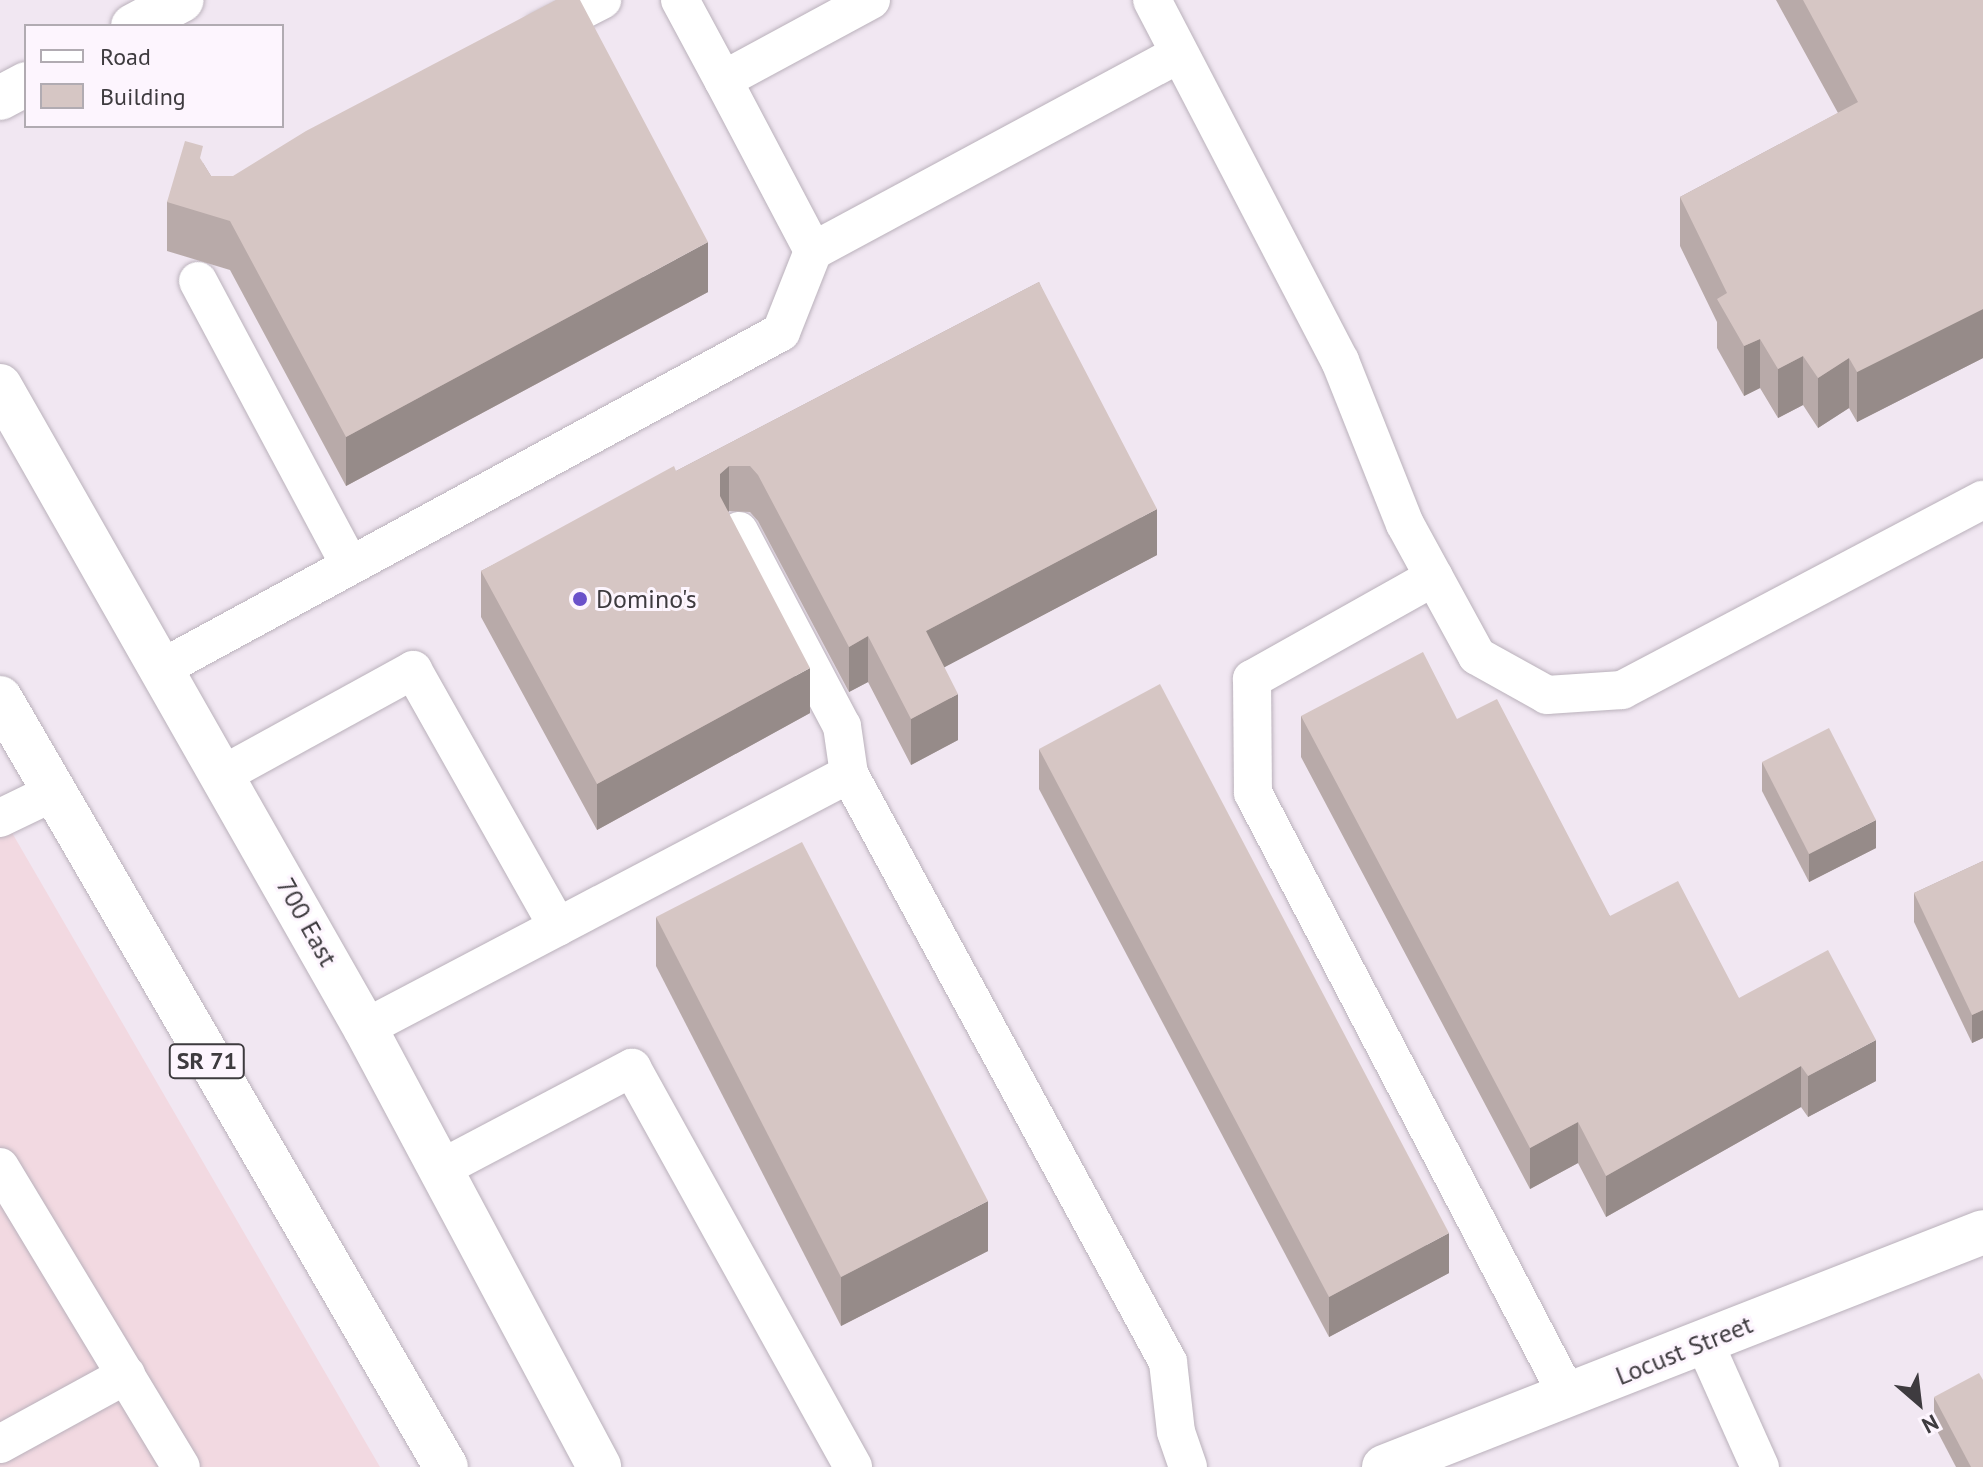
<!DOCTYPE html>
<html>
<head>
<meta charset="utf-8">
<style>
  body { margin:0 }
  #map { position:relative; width:1983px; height:1467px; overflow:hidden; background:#f1e7f2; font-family:"PT Sans",sans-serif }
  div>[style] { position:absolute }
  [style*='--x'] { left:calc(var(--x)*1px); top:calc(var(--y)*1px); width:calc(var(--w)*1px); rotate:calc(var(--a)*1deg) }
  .commercial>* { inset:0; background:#f2d9e1 }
  .roads { filter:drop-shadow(0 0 2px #bab1bb) drop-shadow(0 0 2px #bab1bb) }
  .service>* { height:38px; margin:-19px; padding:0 19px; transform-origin:19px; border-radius:19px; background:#fff }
  .minor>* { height:44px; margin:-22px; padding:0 22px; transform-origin:22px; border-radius:22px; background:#fff }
  .primary>* { height:44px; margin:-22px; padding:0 22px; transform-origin:22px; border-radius:22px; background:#fff }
  .wall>* { inset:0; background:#b8aaa9 }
  .shaded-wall>* { inset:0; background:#968b89 }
  .building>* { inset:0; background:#d6c6c4 }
  .dots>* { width:22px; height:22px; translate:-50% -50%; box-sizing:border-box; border:4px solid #fdf5fe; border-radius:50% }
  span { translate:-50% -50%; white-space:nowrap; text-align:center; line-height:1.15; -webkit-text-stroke:6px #fdf5fe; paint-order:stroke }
  .shield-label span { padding:2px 6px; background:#fdf5fe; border:2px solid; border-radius:6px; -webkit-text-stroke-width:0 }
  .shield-label { font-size:24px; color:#3e3b3f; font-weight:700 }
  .poi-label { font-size:26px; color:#3e3b3f }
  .left { translate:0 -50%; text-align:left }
  .street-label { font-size:26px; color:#3e3b3f }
  .legend { position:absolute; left:24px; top:24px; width:260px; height:104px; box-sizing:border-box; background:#fdf5fe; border:2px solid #b1abb2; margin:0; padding:10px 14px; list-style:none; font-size:24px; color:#3e3b3f }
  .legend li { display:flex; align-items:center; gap:16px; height:40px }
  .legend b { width:40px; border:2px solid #b1abb2 }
  .north { position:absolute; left:1879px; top:1363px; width:80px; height:80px; -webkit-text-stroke:6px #fdf5fe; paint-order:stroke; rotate:152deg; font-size:22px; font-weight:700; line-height:32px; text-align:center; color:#3e3b3f }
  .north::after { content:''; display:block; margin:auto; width:28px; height:36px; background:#3e3b3f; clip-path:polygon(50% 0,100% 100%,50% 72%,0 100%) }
</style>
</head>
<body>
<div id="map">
  <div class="commercial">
    <div style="clip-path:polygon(0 812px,380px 1467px,0 1467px)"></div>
  </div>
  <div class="roads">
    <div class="service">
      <div style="--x:680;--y:0;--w:91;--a:61.7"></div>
      <div style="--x:871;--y:0;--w:168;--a:151.6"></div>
      <div style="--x:723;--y:80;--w:193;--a:62.2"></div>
      <div style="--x:813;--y:251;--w:416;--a:-28.3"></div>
      <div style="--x:1152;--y:0;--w:407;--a:62.5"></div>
      <div style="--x:1340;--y:361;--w:175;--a:68.3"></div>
      <div style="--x:1405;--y:524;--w:150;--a:61.4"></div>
      <div style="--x:1477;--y:656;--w:80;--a:29.1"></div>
      <div style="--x:1547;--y:695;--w:75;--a:-3.8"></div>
      <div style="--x:1622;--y:690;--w:408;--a:-27.8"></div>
      <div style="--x:540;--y:32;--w:70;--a:-27.3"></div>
      <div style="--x:198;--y:281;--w:321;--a:61.9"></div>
      <div style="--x:739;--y:531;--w:221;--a:62.2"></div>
      <div style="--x:842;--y:726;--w:49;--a:81.7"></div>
      <div style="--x:1434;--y:577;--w:209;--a:150.7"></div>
      <div style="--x:1252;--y:679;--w:114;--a:89.5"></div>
      <div style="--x:1253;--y:793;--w:680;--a:62.42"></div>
      <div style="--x:162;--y:668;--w:704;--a:-28.49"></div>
      <div style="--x:781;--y:332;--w:87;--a:-68.4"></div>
      <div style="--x:224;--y:774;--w:216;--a:-28.8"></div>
      <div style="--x:413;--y:670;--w:295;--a:60.6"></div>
      <div style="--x:0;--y:818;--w:60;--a:-25.7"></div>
      <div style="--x:365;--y:1028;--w:547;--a:-27.69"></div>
      <div style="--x:849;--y:774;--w:669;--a:61.52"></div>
      <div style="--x:1168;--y:1362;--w:70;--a:83.5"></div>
      <div style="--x:1176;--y:1432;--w:37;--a:71"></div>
      <div style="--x:0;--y:1167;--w:350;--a:58.9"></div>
      <div style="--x:442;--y:1168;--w:215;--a:-27.8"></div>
      <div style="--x:632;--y:1068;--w:456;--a:61"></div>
      <div style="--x:1704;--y:1342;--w:137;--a:65.9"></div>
      <div style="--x:0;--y:1444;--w:144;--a:-28.7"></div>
    </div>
    <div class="minor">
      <div style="--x:1384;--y:1467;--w:643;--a:-21.42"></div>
    </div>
    <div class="primary">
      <div style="--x:133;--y:26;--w:55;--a:-28"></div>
      <div style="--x:0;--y:98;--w:30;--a:-28"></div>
      <div style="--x:0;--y:386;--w:739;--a:60.38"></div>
      <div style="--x:365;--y:1028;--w:497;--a:61.9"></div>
      <div style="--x:0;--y:698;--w:889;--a:59.89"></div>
    </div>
  </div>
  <div class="wall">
    <div style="clip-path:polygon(1776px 0,1983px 0,1983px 358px,1857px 422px,1849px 408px,1818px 428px,1803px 405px,1778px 418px,1760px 388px,1744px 396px,1717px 348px,1717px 322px,1680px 246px,1680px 197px,1838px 113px)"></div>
    <div style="clip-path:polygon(203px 163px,211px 176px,708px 292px,346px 486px,230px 270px,167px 251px,167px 202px)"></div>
    <div style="clip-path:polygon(1039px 282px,1157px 555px,944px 667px,958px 740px,911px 765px,868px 682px,849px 692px,758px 521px,750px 512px,729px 511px,728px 512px,810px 713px,597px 830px,481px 617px,481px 571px,676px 471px)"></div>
    <div style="clip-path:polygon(1301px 716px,1457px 719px,1610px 916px,1739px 998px,1876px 1081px,1808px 1117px,1801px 1107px,1606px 1217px,1578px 1163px,1530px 1189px,1301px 757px)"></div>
    <div style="clip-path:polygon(1039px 749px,1449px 1273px,1329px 1337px,1039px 789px)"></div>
    <div style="clip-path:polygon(1762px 762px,1876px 848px,1809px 882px,1762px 791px)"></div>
    <div style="clip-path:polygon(1983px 861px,1983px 1038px,1972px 1043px,1914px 922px,1914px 893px)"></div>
    <div style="clip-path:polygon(656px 917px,988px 1251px,841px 1326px,656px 966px)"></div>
    <div style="clip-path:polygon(1934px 1397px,1983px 1467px,1956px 1467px,1934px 1425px)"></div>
  </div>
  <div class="shaded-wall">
    <div style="clip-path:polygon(708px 242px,708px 292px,346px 486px,346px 437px)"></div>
    <div style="clip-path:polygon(1983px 309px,1983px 358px,1857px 422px,1857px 372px)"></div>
    <div style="clip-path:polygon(1760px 339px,1760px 388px,1744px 396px,1744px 346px)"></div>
    <div style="clip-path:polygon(1803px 356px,1803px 405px,1778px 418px,1778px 369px)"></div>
    <div style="clip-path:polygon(1849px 358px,1849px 408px,1818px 428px,1818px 378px)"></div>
    <div style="clip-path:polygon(729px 466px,729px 511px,720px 520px,720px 474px)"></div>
    <div style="clip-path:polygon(1157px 509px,1157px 555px,926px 677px,926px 631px)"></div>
    <div style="clip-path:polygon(868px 636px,868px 682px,849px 692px,849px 647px)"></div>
    <div style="clip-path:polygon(810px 668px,810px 713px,597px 830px,597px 784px)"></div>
    <div style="clip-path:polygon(958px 694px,958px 740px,911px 765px,911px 719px)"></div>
    <div style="clip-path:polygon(1876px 820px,1876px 848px,1809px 882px,1809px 854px)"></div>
    <div style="clip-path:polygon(1983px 1010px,1983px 1038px,1972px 1043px,1972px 1015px)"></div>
    <div style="clip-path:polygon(1876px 1040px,1876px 1081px,1808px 1117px,1808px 1076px)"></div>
    <div style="clip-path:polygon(1801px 1066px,1801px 1107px,1606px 1217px,1606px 1176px)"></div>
    <div style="clip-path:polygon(1578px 1122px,1578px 1163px,1530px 1189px,1530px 1148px)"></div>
    <div style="clip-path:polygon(988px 1201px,988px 1251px,841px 1326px,841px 1277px)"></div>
    <div style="clip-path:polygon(1449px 1233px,1449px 1273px,1329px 1337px,1329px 1297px)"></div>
  </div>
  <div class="building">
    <div style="clip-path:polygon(556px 0,580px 0,708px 242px,346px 437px,230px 221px,167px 202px,185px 141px,203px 146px,200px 158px,211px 176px,233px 176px,306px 131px)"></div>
    <div style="clip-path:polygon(1803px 0,1983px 0,1983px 309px,1857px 372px,1849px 358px,1818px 378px,1803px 356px,1778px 369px,1760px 339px,1744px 346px,1717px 299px,1727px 293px,1680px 197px,1858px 102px)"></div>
    <div style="clip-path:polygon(1039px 282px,1157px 509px,926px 631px,958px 694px,911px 719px,868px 636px,849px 647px,758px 475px,750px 466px,729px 466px,720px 474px,720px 496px,810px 668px,597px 784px,481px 571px,674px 466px,676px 471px)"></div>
    <div style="clip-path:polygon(1423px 652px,1457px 719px,1497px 699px,1610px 916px,1678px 881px,1739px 998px,1828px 950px,1876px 1040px,1808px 1076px,1801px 1066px,1606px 1176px,1578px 1122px,1530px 1148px,1301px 716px)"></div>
    <div style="clip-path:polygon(1160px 684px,1449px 1233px,1329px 1297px,1039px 749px)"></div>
    <div style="clip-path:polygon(1829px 728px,1876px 820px,1809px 854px,1762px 762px)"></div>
    <div style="clip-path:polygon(802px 842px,988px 1201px,841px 1277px,656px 917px)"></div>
    <div style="clip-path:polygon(1983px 861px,1983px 1010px,1972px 1015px,1914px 893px)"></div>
    <div style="clip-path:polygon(1979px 1373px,1983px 1380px,1983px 1467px,1971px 1467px,1934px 1397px)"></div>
  </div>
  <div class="dots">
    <div style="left:580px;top:599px;background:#6b51ca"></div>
  </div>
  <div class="shield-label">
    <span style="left:207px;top:1061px">SR 71</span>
  </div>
  <div class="poi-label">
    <span class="left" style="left:596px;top:599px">Domino's</span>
  </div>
  <div class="street-label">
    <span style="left:307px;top:922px;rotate:61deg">700 East</span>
    <span style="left:1684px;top:1350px;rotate:-22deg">Locust Street</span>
  </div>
  <ul class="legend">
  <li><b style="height:10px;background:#fff"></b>Road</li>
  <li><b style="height:22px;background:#d6c6c4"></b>Building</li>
  </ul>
  <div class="north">N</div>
</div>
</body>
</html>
